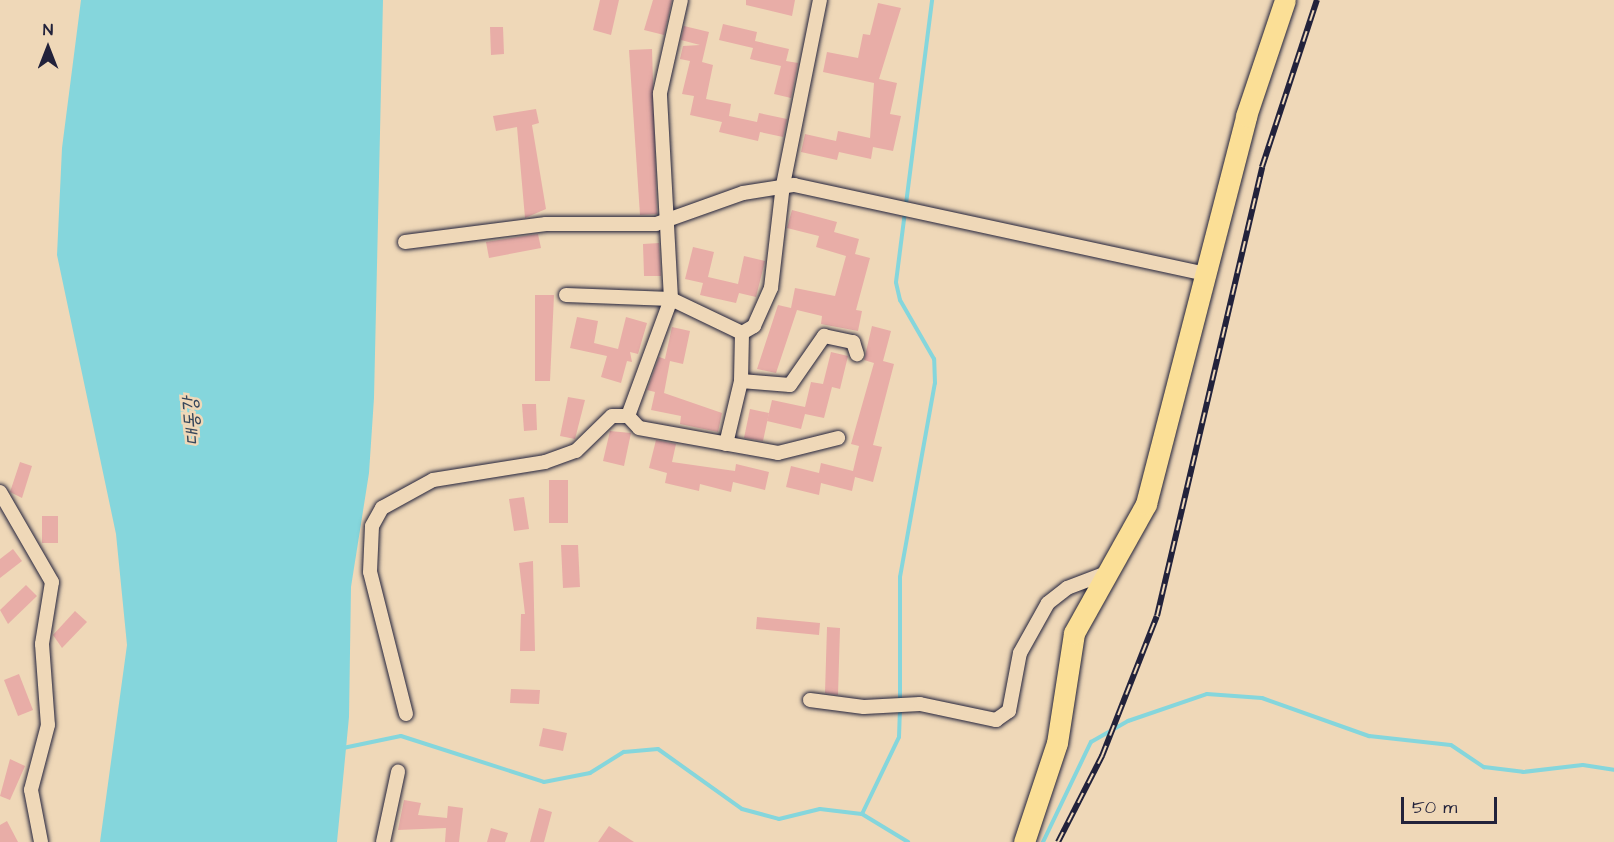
<!DOCTYPE html>
<html>
<head>
<meta charset="utf-8">
<style>
  body { margin:0 }
  #map { position:relative; width:1614px; height:842px; overflow:hidden; background:#efd8b8; font-family:"Architects Daughter","Poor Story",sans-serif }
  div>[style] { position:absolute }
  [style*='--x'] { left:calc(var(--x)*1px); top:calc(var(--y)*1px); width:calc(var(--w)*1px); rotate:calc(var(--a)*1deg) }
  .water>* { inset:0; background:#85d6dc }
  .stream>* { height:4px; margin:-2px; padding:0 2px; transform-origin:2px; border-radius:2px; background:#85d6dc }
  .building>* { inset:0; background:#e8ada7 }
  .roads { filter:drop-shadow(0 0 2px #22223b) drop-shadow(0 0 2px #22223b) }
  .minor>* { height:14px; margin:-7px; padding:0 7px; transform-origin:7px; border-radius:7px; background:#efd8b8 }
  .primary>* { height:21px; margin:-10.5px; padding:0 10.5px; transform-origin:10.5px; border-radius:10.5px; background:#fbdf96 }
  .rail>* { height:6px; margin-top:-3px; transform-origin:0; background:repeating-linear-gradient(90deg,#efd8b8 0 11px,#22223b 0 22px); box-sizing:border-box; border-block:2px solid #22223b }
  span { translate:-50% -50%; white-space:nowrap; text-align:center; line-height:1.15; -webkit-text-stroke:5px #efd8b8; paint-order:stroke }
  .water-label { font-size:20px; color:#36465b; font-style:italic }
  .north { position:absolute; left:18px; top:18px; width:60px; height:60px; -webkit-text-stroke:4px #efd8b8; paint-order:stroke; rotate:0deg; font-size:16px; font-weight:700; line-height:24px; text-align:center; color:#22223b }
  .north::after { content:''; display:block; margin:auto; width:21px; height:27px; background:#22223b; clip-path:polygon(50% 0,100% 100%,50% 72%,0 100%) }
  .scale { position:absolute; left:1401px; top:797px; width:96px; height:27px; box-sizing:border-box; border:3px solid #22223b; border-top:0; padding-left:8px; font-size:18px; line-height:21px; white-space:nowrap; color:#22223b; -webkit-text-stroke:4px #efd8b8; paint-order:stroke }
</style>
</head>
<body>
<div id="map">
  <div class="water">
    <div style="clip-path:polygon(81px 0,383px 0,374px 398px,369px 473px,351px 587px,349px 717px,337px 842px,100px 842px,127px 645px,116px 534px,57px 255px,62px 148px)"></div>
  </div>
  <div class="stream">
    <div style="--x:900;--y:701;--w:124;--a:-90"></div>
    <div style="--x:900;--y:577;--w:197;--a:-79.8"></div>
    <div style="--x:935;--y:383;--w:24;--a:-92"></div>
    <div style="--x:934;--y:359;--w:68;--a:-120"></div>
    <div style="--x:900;--y:300;--w:18;--a:-103"></div>
    <div style="--x:896;--y:282;--w:284;--a:-82.7"></div>
    <div style="--x:343;--y:748;--w:59;--a:-11.7"></div>
    <div style="--x:401;--y:736;--w:150;--a:17.8"></div>
    <div style="--x:544;--y:782;--w:47;--a:-11.1"></div>
    <div style="--x:590;--y:773;--w:40;--a:-32"></div>
    <div style="--x:624;--y:752;--w:34;--a:-5"></div>
    <div style="--x:658;--y:749;--w:103;--a:35.5"></div>
    <div style="--x:742;--y:809;--w:38;--a:15"></div>
    <div style="--x:779;--y:819;--w:42;--a:-13.7"></div>
    <div style="--x:820;--y:809;--w:42;--a:6.8"></div>
    <div style="--x:862;--y:814;--w:54;--a:31.3"></div>
    <div style="--x:862;--y:814;--w:85;--a:-64.3"></div>
    <div style="--x:899;--y:737;--w:29;--a:-88"></div>
    <div style="--x:1043;--y:842;--w:111;--a:-64.4"></div>
    <div style="--x:1091;--y:742;--w:43;--a:-29.6"></div>
    <div style="--x:1128;--y:721;--w:83;--a:-18.9"></div>
    <div style="--x:1207;--y:694;--w:55;--a:4.2"></div>
    <div style="--x:1262;--y:698;--w:114;--a:19.6"></div>
    <div style="--x:1369;--y:736;--w:82;--a:6.3"></div>
    <div style="--x:1451;--y:745;--w:40;--a:34"></div>
    <div style="--x:1484;--y:767;--w:39;--a:7"></div>
    <div style="--x:1523;--y:772;--w:60;--a:-6.7"></div>
    <div style="--x:1583;--y:765;--w:31;--a:9"></div>
  </div>
  <div class="building">
    <div style="clip-path:polygon(600px 0,619px 0,611px 35px,593px 30px)"></div>
    <div style="clip-path:polygon(653px 0,672px 0,664px 35px,644px 30px)"></div>
    <div style="clip-path:polygon(746px 0,795px 0,792px 16px,746px 5px)"></div>
    <div style="clip-path:polygon(878px 3px,901px 8px,879px 79px,897px 83px,890px 114px,901px 116px,893px 151px,873px 147px,871px 159px,839px 152px,837px 160px,801px 152px,805px 134px,836px 141px,838px 131px,870px 138px,874px 83px,823px 72px,827px 52px,858px 58px,863px 34px,870px 35px)"></div>
    <div style="clip-path:polygon(723px 24px,757px 32px,755px 41px,789px 49px,786px 61px,798px 63px,791px 98px,774px 94px,781px 66px,750px 59px,753px 48px,719px 40px)"></div>
    <div style="clip-path:polygon(684px 26px,709px 32px,702px 62px,713px 65px,706px 99px,731px 104px,729px 116px,757px 122px,759px 113px,787px 119px,783px 137px,760px 132px,758px 141px,719px 132px,722px 122px,690px 115px,694px 96px,682px 94px,690px 61px,680px 59px,683px 46px,700px 45px,681px 40px)"></div>
    <div style="clip-path:polygon(490px 27px,503px 27px,504px 54px,491px 55px)"></div>
    <div style="clip-path:polygon(652px 49px,657px 214px,640px 215px,629px 50px)"></div>
    <div style="clip-path:polygon(536px 109px,539px 123px,532px 125px,546px 209px,525px 218px,517px 127px,496px 131px,493px 116px)"></div>
    <div style="clip-path:polygon(792px 210px,837px 222px,834px 232px,859px 239px,855px 254px,870px 258px,856px 310px,862px 311px,858px 331px,821px 324px,822px 316px,797px 310px,776px 373px,757px 369px,778px 305px,791px 308px,795px 288px,835px 296px,846px 256px,816px 247px,819px 236px,787px 228px)"></div>
    <div style="clip-path:polygon(538px 234px,541px 248px,489px 258px,486px 242px)"></div>
    <div style="clip-path:polygon(659px 243px,661px 276px,644px 276px,643px 244px)"></div>
    <div style="clip-path:polygon(693px 247px,714px 252px,708px 277px,738px 284px,744px 256px,765px 261px,756px 297px,739px 293px,736px 303px,700px 295px,703px 283px,685px 279px)"></div>
    <div style="clip-path:polygon(535px 295px,554px 295px,550px 381px,535px 381px)"></div>
    <div style="clip-path:polygon(577px 317px,598px 321px,594px 343px,618px 349px,626px 317px,647px 323px,638px 354px,630px 352px,632px 362px,627px 361px,621px 383px,601px 377px,607px 356px,570px 348px)"></div>
    <div style="clip-path:polygon(872px 326px,891px 331px,883px 361px,894px 364px,873px 445px,882px 447px,873px 482px,855px 477px,852px 491px,821px 483px,819px 495px,786px 487px,791px 466px,819px 473px,821px 463px,853px 471px,859px 446px,851px 444px,874px 363px,864px 360px)"></div>
    <div style="clip-path:polygon(672px 327px,690px 331px,683px 364px,670px 361px,664px 393px,722px 413px,718px 432px,680px 424px,681px 416px,651px 410px,655px 392px,647px 390px,659px 357px,665px 359px)"></div>
    <div style="clip-path:polygon(831px 352px,848px 356px,840px 389px,832px 387px,824px 418px,805px 414px,801px 429px,767px 421px,772px 400px,805px 407px,811px 382px,823px 384px)"></div>
    <div style="clip-path:polygon(568px 397px,585px 400px,575px 439px,560px 436px)"></div>
    <div style="clip-path:polygon(522px 404px,536px 404px,537px 430px,524px 431px)"></div>
    <div style="clip-path:polygon(750px 409px,769px 413px,763px 441px,744px 438px)"></div>
    <div style="clip-path:polygon(610px 431px,631px 433px,624px 466px,603px 461px)"></div>
    <div style="clip-path:polygon(656px 440px,676px 444px,672px 462px,735px 471px,736px 464px,769px 472px,765px 490px,733px 482px,731px 492px,700px 484px,699px 491px,665px 483px,667px 473px,649px 468px)"></div>
    <div style="clip-path:polygon(20px 462px,32px 466px,22px 498px,10px 492px)"></div>
    <div style="clip-path:polygon(549px 480px,568px 480px,568px 523px,549px 523px)"></div>
    <div style="clip-path:polygon(524px 497px,529px 529px,514px 531px,509px 499px)"></div>
    <div style="clip-path:polygon(42px 516px,58px 516px,58px 543px,42px 543px)"></div>
    <div style="clip-path:polygon(561px 545px,578px 545px,580px 587px,563px 588px)"></div>
    <div style="clip-path:polygon(13px 549px,22px 561px,0 578px,0 559px)"></div>
    <div style="clip-path:polygon(533px 561px,535px 651px,520px 651px,521px 614px,525px 614px,519px 563px)"></div>
    <div style="clip-path:polygon(26px 585px,37px 596px,8px 624px,0 610px)"></div>
    <div style="clip-path:polygon(75px 611px,87px 622px,62px 648px,53px 635px)"></div>
    <div style="clip-path:polygon(757px 617px,820px 623px,819px 635px,756px 629px)"></div>
    <div style="clip-path:polygon(827px 627px,840px 628px,838px 695px,825px 693px)"></div>
    <div style="clip-path:polygon(19px 674px,33px 710px,18px 716px,4px 680px)"></div>
    <div style="clip-path:polygon(511px 689px,540px 690px,539px 704px,510px 703px)"></div>
    <div style="clip-path:polygon(543px 728px,567px 733px,563px 751px,539px 746px)"></div>
    <div style="clip-path:polygon(10px 759px,25px 766px,10px 800px,0 796px)"></div>
    <div style="clip-path:polygon(404px 800px,421px 803px,418px 815px,447px 818px,448px 806px,463px 808px,459px 842px,445px 842px,446px 828px,398px 830px)"></div>
    <div style="clip-path:polygon(539px 808px,552px 812px,544px 842px,530px 842px)"></div>
    <div style="clip-path:polygon(7px 821px,18px 842px,0 842px,0 825px)"></div>
    <div style="clip-path:polygon(609px 826px,634px 842px,598px 842px)"></div>
    <div style="clip-path:polygon(491px 828px,508px 833px,505px 842px,487px 842px)"></div>
  </div>
  <div class="roads">
    <div class="minor">
      <div style="--x:405;--y:242;--w:142;--a:-7.3"></div>
      <div style="--x:546;--y:224;--w:110;--a:0"></div>
      <div style="--x:656;--y:224;--w:92;--a:-19.6"></div>
      <div style="--x:743;--y:193;--w:52;--a:-8.9"></div>
      <div style="--x:794;--y:185;--w:422;--a:12.2"></div>
      <div style="--x:566;--y:295;--w:105;--a:2.2"></div>
      <div style="--x:671;--y:299;--w:79;--a:25.6"></div>
      <div style="--x:742;--y:333;--w:14;--a:-30"></div>
      <div style="--x:754;--y:326;--w:42;--a:-65.9"></div>
      <div style="--x:771;--y:288;--w:104;--a:-83.4"></div>
      <div style="--x:783;--y:185;--w:189;--a:-78.7"></div>
      <div style="--x:741;--y:381;--w:49;--a:4.7"></div>
      <div style="--x:790;--y:385;--w:60;--a:-55.2"></div>
      <div style="--x:824;--y:336;--w:30;--a:12"></div>
      <div style="--x:853;--y:342;--w:13;--a:72"></div>
      <div style="--x:628;--y:416;--w:16;--a:47"></div>
      <div style="--x:639;--y:428;--w:141;--a:10.2"></div>
      <div style="--x:778;--y:453;--w:62;--a:-14"></div>
      <div style="--x:726;--y:444;--w:65;--a:-76.6"></div>
      <div style="--x:741;--y:381;--w:48;--a:-88.8"></div>
      <div style="--x:0;--y:492;--w:104;--a:60"></div>
      <div style="--x:52;--y:582;--w:63;--a:99.2"></div>
      <div style="--x:42;--y:644;--w:81;--a:85.8"></div>
      <div style="--x:48;--y:725;--w:67;--a:104.7"></div>
      <div style="--x:31;--y:790;--w:53;--a:79.1"></div>
      <div style="--x:810;--y:700;--w:54;--a:7.4"></div>
      <div style="--x:864;--y:707;--w:56;--a:-3.1"></div>
      <div style="--x:920;--y:704;--w:78;--a:11.9"></div>
      <div style="--x:996;--y:720;--w:16;--a:-35"></div>
      <div style="--x:1009;--y:711;--w:59;--a:-79.3"></div>
      <div style="--x:1020;--y:653;--w:57;--a:-60.8"></div>
      <div style="--x:1048;--y:603;--w:24;--a:-38"></div>
      <div style="--x:1067;--y:588;--w:45;--a:-20.9"></div>
      <div style="--x:406;--y:714;--w:146;--a:-104.2"></div>
      <div style="--x:370;--y:572;--w:46;--a:-87.5"></div>
      <div style="--x:372;--y:526;--w:21;--a:-61"></div>
      <div style="--x:382;--y:508;--w:58;--a:-28.8"></div>
      <div style="--x:433;--y:480;--w:113;--a:-9.1"></div>
      <div style="--x:545;--y:462;--w:33;--a:-20"></div>
      <div style="--x:576;--y:451;--w:50;--a:-44.2"></div>
      <div style="--x:612;--y:416;--w:16;--a:0"></div>
      <div style="--x:628;--y:416;--w:125;--a:-69.8"></div>
      <div style="--x:671;--y:299;--w:206;--a:-93.1"></div>
      <div style="--x:660;--y:93;--w:95;--a:-77.3"></div>
      <div style="--x:383;--y:842;--w:72;--a:-77.9"></div>
    </div>
    <div class="primary">
      <div style="--x:1024;--y:842;--w:104;--a:-71.6"></div>
      <div style="--x:1057;--y:743;--w:111;--a:-81.2"></div>
      <div style="--x:1074;--y:633;--w:148;--a:-60.8"></div>
      <div style="--x:1146;--y:504;--w:401;--a:-75.5"></div>
      <div style="--x:1246;--y:116;--w:122;--a:-71.4"></div>
    </div>
  </div>
  <div class="rail">
    <div style="--x:1058;--y:842;--w:97;--a:-62.9"></div>
    <div style="--x:1102;--y:756;--w:150;--a:-68.6"></div>
    <div style="--x:1157;--y:616;--w:461;--a:-76.8"></div>
    <div style="--x:1262;--y:167;--w:176;--a:-71.8"></div>
  </div>
  <div class="water-label">
    <span style="left:192px;top:421px;rotate:-94deg">대동강</span>
  </div>
  <div class="north">N</div>
  <div class="scale">50 m</div>
</div>
</body>
</html>
